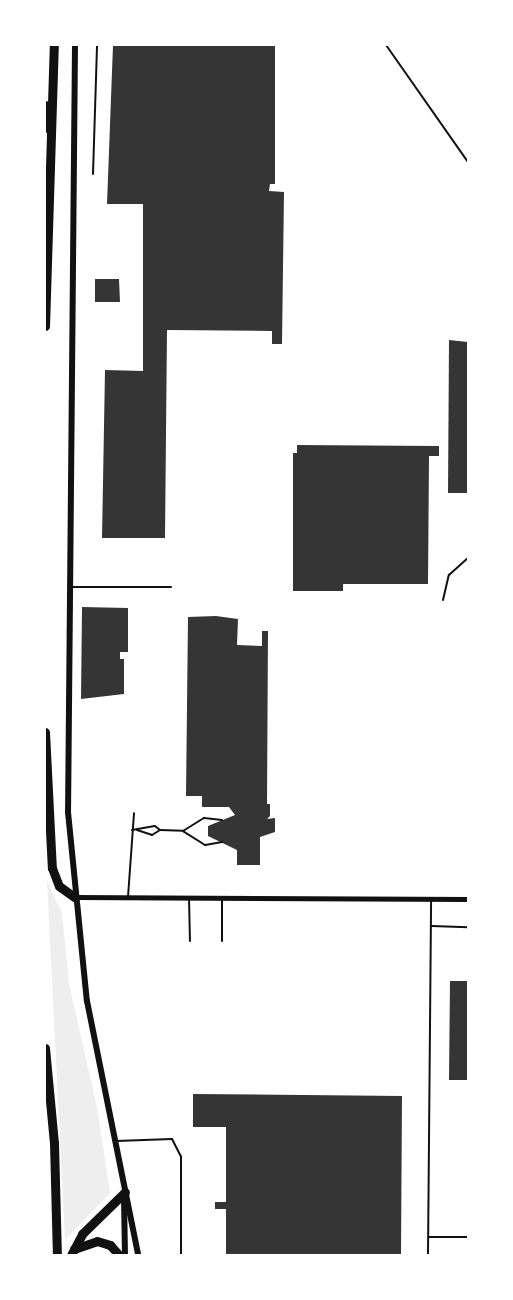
<!DOCTYPE html>
<html>
<head>
<meta charset="utf-8">
<style>
  body { margin:0 }
  #map { position:relative; width:513px; height:1300px; overflow:hidden; background:#fff; font-family:"Varela Round",sans-serif }
  div>[style] { position:absolute }
  [style*='--x'] { left:calc(var(--x)*1px); top:calc(var(--y)*1px); width:calc(var(--w)*1px); rotate:calc(var(--a)*1deg) }
  .green>* { inset:0; background:#eee }
  .building>* { inset:0; background:#353535 }
  .service>* { height:2px; margin:-1px; padding:0 1px; transform-origin:1px; border-radius:1px; background:#111 }
  .minor>* { height:5px; margin:-2.5px; padding:0 2.5px; transform-origin:2.5px; border-radius:2.5px; background:#111 }
  .tertiary>* { height:6px; margin:-3px; padding:0 3px; transform-origin:3px; border-radius:3px; background:#111 }
  .motorway>* { height:9px; margin:-4.5px; padding:0 4.5px; transform-origin:4.5px; border-radius:4.5px; background:#111 }
  span { translate:-50% -50%; white-space:nowrap; text-align:center; line-height:1.15; -webkit-text-stroke:6px #fff; paint-order:stroke }
  .frame { position:absolute; inset:0; border:46px solid #fff; pointer-events:none }
</style>
</head>
<body>
<div id="map">
  <div class="green">
    <div style="clip-path:polygon(47px 881px,62px 913px,69px 984px,97px 1107px,110px 1193px,65px 1240px)"></div>
  </div>
  <div class="building">
    <div style="clip-path:polygon(113px 45px,275px 45px,275px 184px,270px 184px,269px 191px,284px 192px,282px 344px,272px 344px,272px 331px,167px 330px,165px 538px,102px 538px,105px 370px,143px 371px,143px 204px,107px 204px)"></div>
    <div style="clip-path:polygon(95px 279px,119px 279px,120px 302px,95px 302px)"></div>
    <div style="clip-path:polygon(449px 340px,468px 342px,468px 493px,448px 493px)"></div>
    <div style="clip-path:polygon(297px 445px,439px 446px,439px 456px,429px 456px,428px 584px,343px 584px,343px 591px,293px 591px,293px 453px,297px 453px)"></div>
    <div style="clip-path:polygon(82px 607px,128px 608px,128px 652px,120px 652px,120px 659px,124px 659px,124px 694px,81px 699px)"></div>
    <div style="clip-path:polygon(216px 616px,238px 619px,237px 645px,262px 646px,262px 631px,268px 631px,267px 804px,270px 804px,270px 816px,267px 819px,275px 818px,275px 832px,260px 837px,260px 865px,237px 865px,237px 850px,208px 836px,208px 826px,235px 815px,229px 807px,202px 807px,202px 796px,186px 796px,188px 617px)"></div>
    <div style="clip-path:polygon(450px 981px,468px 981px,468px 1080px,449px 1080px)"></div>
    <div style="clip-path:polygon(193px 1094px,402px 1096px,401px 1255px,226px 1255px,226px 1209px,215px 1209px,215px 1202px,226px 1202px,226px 1127px,193px 1127px)"></div>
  </div>
  <div class="service">
    <div style="--x:386;--y:45;--w:143;--a:55"></div>
    <div style="--x:93;--y:174;--w:129;--a:-88.2"></div>
    <div style="--x:71;--y:587;--w:100;--a:0"></div>
    <div style="--x:443;--y:600;--w:26;--a:-77"></div>
    <div style="--x:449;--y:575;--w:25;--a:-42"></div>
    <div style="--x:132;--y:830;--w:23;--a:-10"></div>
    <div style="--x:155;--y:826;--w:6;--a:39"></div>
    <div style="--x:160;--y:830;--w:23;--a:2"></div>
    <div style="--x:137;--y:830;--w:16;--a:18"></div>
    <div style="--x:152;--y:835;--w:9;--a:-32"></div>
    <div style="--x:222;--y:842;--w:17;--a:170"></div>
    <div style="--x:205;--y:845;--w:26;--a:-148"></div>
    <div style="--x:183;--y:831;--w:25;--a:-32"></div>
    <div style="--x:204;--y:818;--w:18;--a:6"></div>
    <div style="--x:128;--y:897;--w:84;--a:-85.9"></div>
    <div style="--x:189;--y:898;--w:43;--a:88.7"></div>
    <div style="--x:222;--y:899;--w:42;--a:90"></div>
    <div style="--x:432;--y:926;--w:36;--a:2"></div>
    <div style="--x:116;--y:1141;--w:56;--a:-2"></div>
    <div style="--x:172;--y:1139;--w:20;--a:63"></div>
    <div style="--x:181;--y:1157;--w:98;--a:90"></div>
    <div style="--x:429;--y:1237;--w:39;--a:0"></div>
    <div style="--x:428;--y:1255;--w:356;--a:-89.5"></div>
  </div>
  <div class="minor">
    <div style="--x:74;--y:897;--w:394;--a:0.3"></div>
  </div>
  <div class="tertiary">
    <div style="--x:75;--y:45;--w:767;--a:90.52"></div>
    <div style="--x:68;--y:812;--w:190;--a:84.3"></div>
    <div style="--x:87;--y:1001;--w:259;--a:78.6"></div>
    <div style="--x:124;--y:1198;--w:57;--a:89"></div>
  </div>
  <div class="motorway">
    <div style="--x:45;--y:105;--w:23;--a:85"></div>
    <div style="--x:45;--y:326;--w:281;--a:-88.2"></div>
    <div style="--x:45;--y:732;--w:136;--a:87.1"></div>
    <div style="--x:52;--y:868;--w:19;--a:69"></div>
    <div style="--x:59;--y:886;--w:19;--a:36"></div>
    <div style="--x:45;--y:1048;--w:95;--a:84.6"></div>
    <div style="--x:54;--y:1143;--w:112;--a:88.5"></div>
    <div style="--x:74;--y:1249;--w:24;--a:-19"></div>
    <div style="--x:97;--y:1241;--w:14;--a:17"></div>
    <div style="--x:110;--y:1245;--w:13;--a:48"></div>
    <div style="--x:71;--y:1255;--w:24;--a:-62"></div>
    <div style="--x:82;--y:1234;--w:60;--a:-44.3"></div>
  </div>
  <div class="frame"></div>
</div>
</body>
</html>
